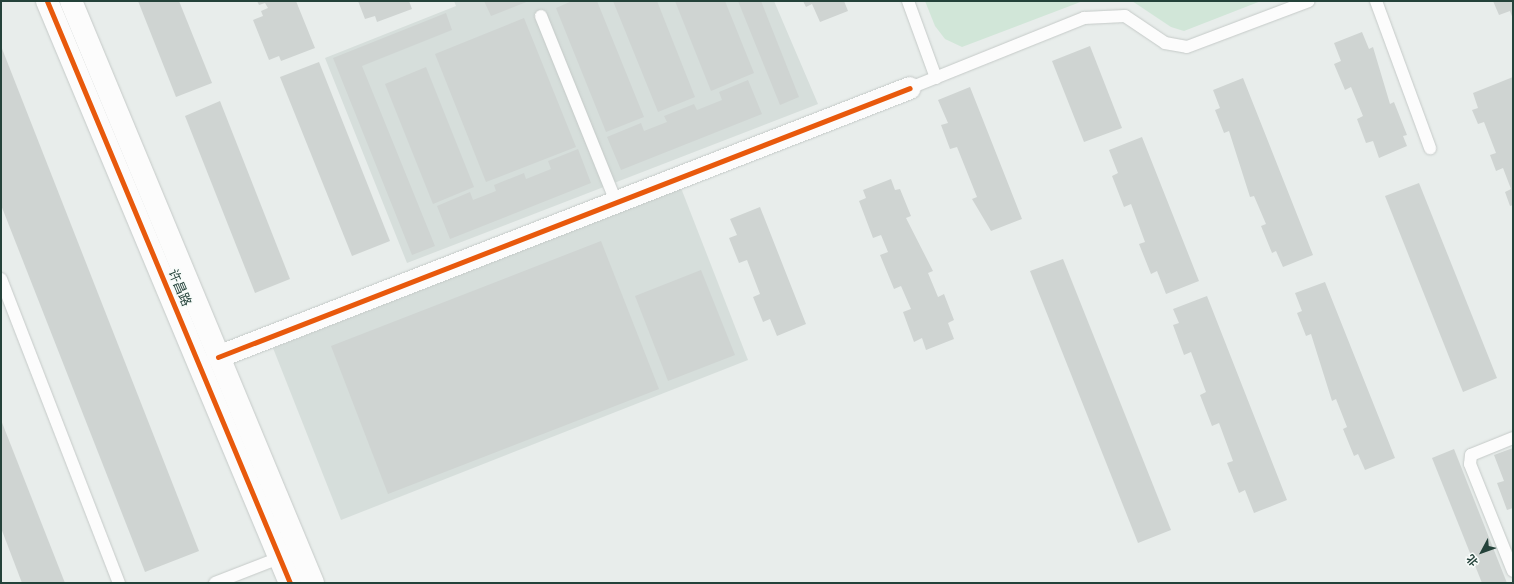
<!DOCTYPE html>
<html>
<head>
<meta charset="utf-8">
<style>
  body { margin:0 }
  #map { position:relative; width:1514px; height:584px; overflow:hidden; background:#e8edeb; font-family:"Sofia Sans Condensed","Noto Sans SC",sans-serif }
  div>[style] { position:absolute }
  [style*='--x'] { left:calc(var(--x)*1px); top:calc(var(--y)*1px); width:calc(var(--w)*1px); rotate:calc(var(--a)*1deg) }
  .built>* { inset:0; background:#d6dedb }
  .green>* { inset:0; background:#d1e6d8 }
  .building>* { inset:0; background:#cfd4d2 }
  .roads { filter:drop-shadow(0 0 1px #c5cac8) drop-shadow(0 0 1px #c5cac8) }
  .service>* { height:12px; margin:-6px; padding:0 6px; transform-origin:6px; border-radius:6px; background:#fcfcfc }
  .minor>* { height:22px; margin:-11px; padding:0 11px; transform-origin:11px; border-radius:11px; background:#fcfcfc }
  .tertiary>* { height:22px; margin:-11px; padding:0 11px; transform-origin:11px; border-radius:11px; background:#fcfcfc }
  .cycleway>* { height:5px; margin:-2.5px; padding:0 2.5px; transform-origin:2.5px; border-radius:2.5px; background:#e8590c }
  span { translate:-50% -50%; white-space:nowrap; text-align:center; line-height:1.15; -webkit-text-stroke:3px #f7fbf9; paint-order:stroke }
  .street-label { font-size:13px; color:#24423a }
  .frame { position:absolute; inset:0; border:2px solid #24423a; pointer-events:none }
  .north { position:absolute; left:1462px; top:532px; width:40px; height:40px; -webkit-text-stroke:3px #f7fbf9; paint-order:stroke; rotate:229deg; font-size:11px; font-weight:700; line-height:16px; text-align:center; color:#24423a }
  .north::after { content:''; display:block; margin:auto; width:14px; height:18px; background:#24423a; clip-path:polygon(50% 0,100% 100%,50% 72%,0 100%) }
</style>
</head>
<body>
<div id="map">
  <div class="built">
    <div style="clip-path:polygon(454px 1px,774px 1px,818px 104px,407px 263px,325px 58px,456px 6px)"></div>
    <div style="clip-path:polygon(681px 188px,748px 360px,341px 520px,273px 348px)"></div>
  </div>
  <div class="green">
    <div style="clip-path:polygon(925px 1px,1083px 1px,962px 47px,945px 39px,935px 26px)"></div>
    <div style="clip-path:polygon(1132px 1px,1261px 1px,1184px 31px,1171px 27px)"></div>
  </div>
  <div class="building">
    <div style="clip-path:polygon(138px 1px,179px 1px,212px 83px,176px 97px)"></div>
    <div style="clip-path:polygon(257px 1px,296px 1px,315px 48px,281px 61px,279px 56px,269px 60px,253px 20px,263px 16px,261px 11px,268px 8px,265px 3px,259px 5px)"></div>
    <div style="clip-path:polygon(358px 1px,409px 1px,412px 9px,377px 22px,375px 16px,365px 19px)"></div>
    <div style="clip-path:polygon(484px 1px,529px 1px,491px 16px)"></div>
    <div style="clip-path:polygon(572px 1px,597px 1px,644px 117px,606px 132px,556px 8px)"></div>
    <div style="clip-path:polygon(613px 1px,657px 1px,695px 97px,658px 112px)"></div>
    <div style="clip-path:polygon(675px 1px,725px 1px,754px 73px,711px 91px)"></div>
    <div style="clip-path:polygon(738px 1px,761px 1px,799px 97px,780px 105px)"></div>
    <div style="clip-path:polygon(803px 1px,844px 1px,848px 11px,820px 22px,812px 4px,806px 7px)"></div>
    <div style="clip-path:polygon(1493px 1px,1513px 1px,1513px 19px,1510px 11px,1499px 15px)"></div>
    <div style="clip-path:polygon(446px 13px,452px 30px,362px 66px,435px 246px,412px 255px,333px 58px)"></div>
    <div style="clip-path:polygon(524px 18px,576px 147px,486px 182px,435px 54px)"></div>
    <div style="clip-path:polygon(1362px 32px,1369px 49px,1373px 47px,1390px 104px,1394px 102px,1407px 135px,1403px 136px,1407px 146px,1379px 158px,1373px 141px,1366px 143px,1357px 119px,1363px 116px,1351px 87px,1345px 90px,1334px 64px,1341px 61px,1334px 43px)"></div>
    <div style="clip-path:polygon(1px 46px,199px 551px,145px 572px,1px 205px)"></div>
    <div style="clip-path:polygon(1090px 46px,1122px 128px,1084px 142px,1052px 61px)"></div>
    <div style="clip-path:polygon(319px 62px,390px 241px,352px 256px,280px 77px)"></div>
    <div style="clip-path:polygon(426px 67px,474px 187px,433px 204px,385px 84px)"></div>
    <div style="clip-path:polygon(1513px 77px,1513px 205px,1510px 206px,1505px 192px,1511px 189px,1503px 168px,1496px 171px,1490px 155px,1496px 153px,1484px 122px,1478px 124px,1472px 110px,1478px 108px,1473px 93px)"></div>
    <div style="clip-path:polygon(1243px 78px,1313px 255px,1283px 267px,1276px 251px,1272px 253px,1261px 226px,1266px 224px,1254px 196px,1250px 197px,1229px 131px,1224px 133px,1215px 110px,1220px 108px,1213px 90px)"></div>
    <div style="clip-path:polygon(748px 80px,762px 114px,621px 170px,607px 137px,641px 123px,644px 131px,667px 122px,664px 116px,694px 104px,697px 110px,722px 100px,719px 92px)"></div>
    <div style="clip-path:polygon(970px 87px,1022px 219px,991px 231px,972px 199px,977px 197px,957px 147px,950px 149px,941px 125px,948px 123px,938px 100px)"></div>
    <div style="clip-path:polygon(220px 101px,290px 279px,255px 293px,185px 116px)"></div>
    <div style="clip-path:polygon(1142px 137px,1199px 281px,1166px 294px,1157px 271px,1151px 274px,1139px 244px,1145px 242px,1131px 204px,1124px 207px,1112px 176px,1118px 173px,1109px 150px)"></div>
    <div style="clip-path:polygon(578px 149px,591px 183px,450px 239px,437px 206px,470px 192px,473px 200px,496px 191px,494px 185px,524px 173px,526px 179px,551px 169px,548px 161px)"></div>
    <div style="clip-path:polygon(891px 179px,895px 190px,900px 189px,911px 216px,906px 218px,933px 271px,928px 273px,938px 297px,944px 294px,954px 320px,948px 323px,954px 339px,926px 350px,922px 338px,914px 342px,903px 312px,911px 309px,901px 286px,894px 289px,880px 255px,888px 252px,881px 235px,873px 238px,859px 201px,866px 198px,863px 190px)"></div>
    <div style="clip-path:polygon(1419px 183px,1497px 378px,1463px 392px,1385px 196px)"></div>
    <div style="clip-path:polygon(760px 207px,806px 324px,777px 336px,770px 319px,763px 322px,753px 297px,760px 294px,747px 260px,739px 263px,729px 238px,737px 235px,730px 219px)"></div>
    <div style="clip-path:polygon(601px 241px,659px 389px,388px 494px,331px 346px)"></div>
    <div style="clip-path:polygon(1063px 259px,1171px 530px,1138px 543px,1030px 271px)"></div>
    <div style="clip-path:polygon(701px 270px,735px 355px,668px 381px,635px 296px)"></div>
    <div style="clip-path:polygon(1325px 282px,1395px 458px,1365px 470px,1358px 454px,1354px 456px,1343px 429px,1347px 427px,1336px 399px,1332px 401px,1311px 334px,1306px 336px,1297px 313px,1302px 311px,1295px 293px)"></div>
    <div style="clip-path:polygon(1207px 296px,1287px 500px,1254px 513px,1245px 490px,1239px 493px,1227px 463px,1233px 461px,1219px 423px,1212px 426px,1200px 395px,1206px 392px,1191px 352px,1184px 355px,1173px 325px,1179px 323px,1173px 309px)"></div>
    <div style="clip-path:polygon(1px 420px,65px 583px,22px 583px,1px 528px)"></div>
    <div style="clip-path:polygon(1513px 448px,1513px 508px,1507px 510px,1497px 483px,1504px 481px,1494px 455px)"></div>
    <div style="clip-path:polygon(1454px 449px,1507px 583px,1482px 583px,1432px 458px)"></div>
  </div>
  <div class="roads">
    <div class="service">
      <div style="--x:908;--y:1;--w:82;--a:70"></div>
      <div style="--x:1376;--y:1;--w:157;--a:69.8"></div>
      <div style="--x:541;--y:16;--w:201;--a:68"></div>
      <div style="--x:910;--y:88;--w:188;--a:-21.9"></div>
      <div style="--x:1084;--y:18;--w:41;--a:-2.8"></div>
      <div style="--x:1125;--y:16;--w:48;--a:34"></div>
      <div style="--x:1165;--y:43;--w:22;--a:10"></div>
      <div style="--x:1187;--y:47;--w:130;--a:-20.7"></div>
      <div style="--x:1;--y:279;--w:326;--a:68.8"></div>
      <div style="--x:1513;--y:438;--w:45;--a:158"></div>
      <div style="--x:1471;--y:455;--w:9;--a:96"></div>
      <div style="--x:1470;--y:464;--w:115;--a:68.1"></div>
      <div style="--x:215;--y:583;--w:69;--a:-21.3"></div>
    </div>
    <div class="minor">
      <div style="--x:218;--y:357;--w:742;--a:-21.24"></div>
    </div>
    <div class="tertiary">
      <div style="--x:47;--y:1;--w:631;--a:67.34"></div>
      <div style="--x:71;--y:1;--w:630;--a:67.42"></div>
    </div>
  </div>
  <div class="cycleway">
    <div style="--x:47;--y:1;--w:631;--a:67.34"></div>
    <div style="--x:218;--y:357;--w:742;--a:-21.24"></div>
  </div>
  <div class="street-label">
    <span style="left:179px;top:288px;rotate:67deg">许昌路</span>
  </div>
  <div class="frame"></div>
  <div class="north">北</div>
</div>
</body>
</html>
